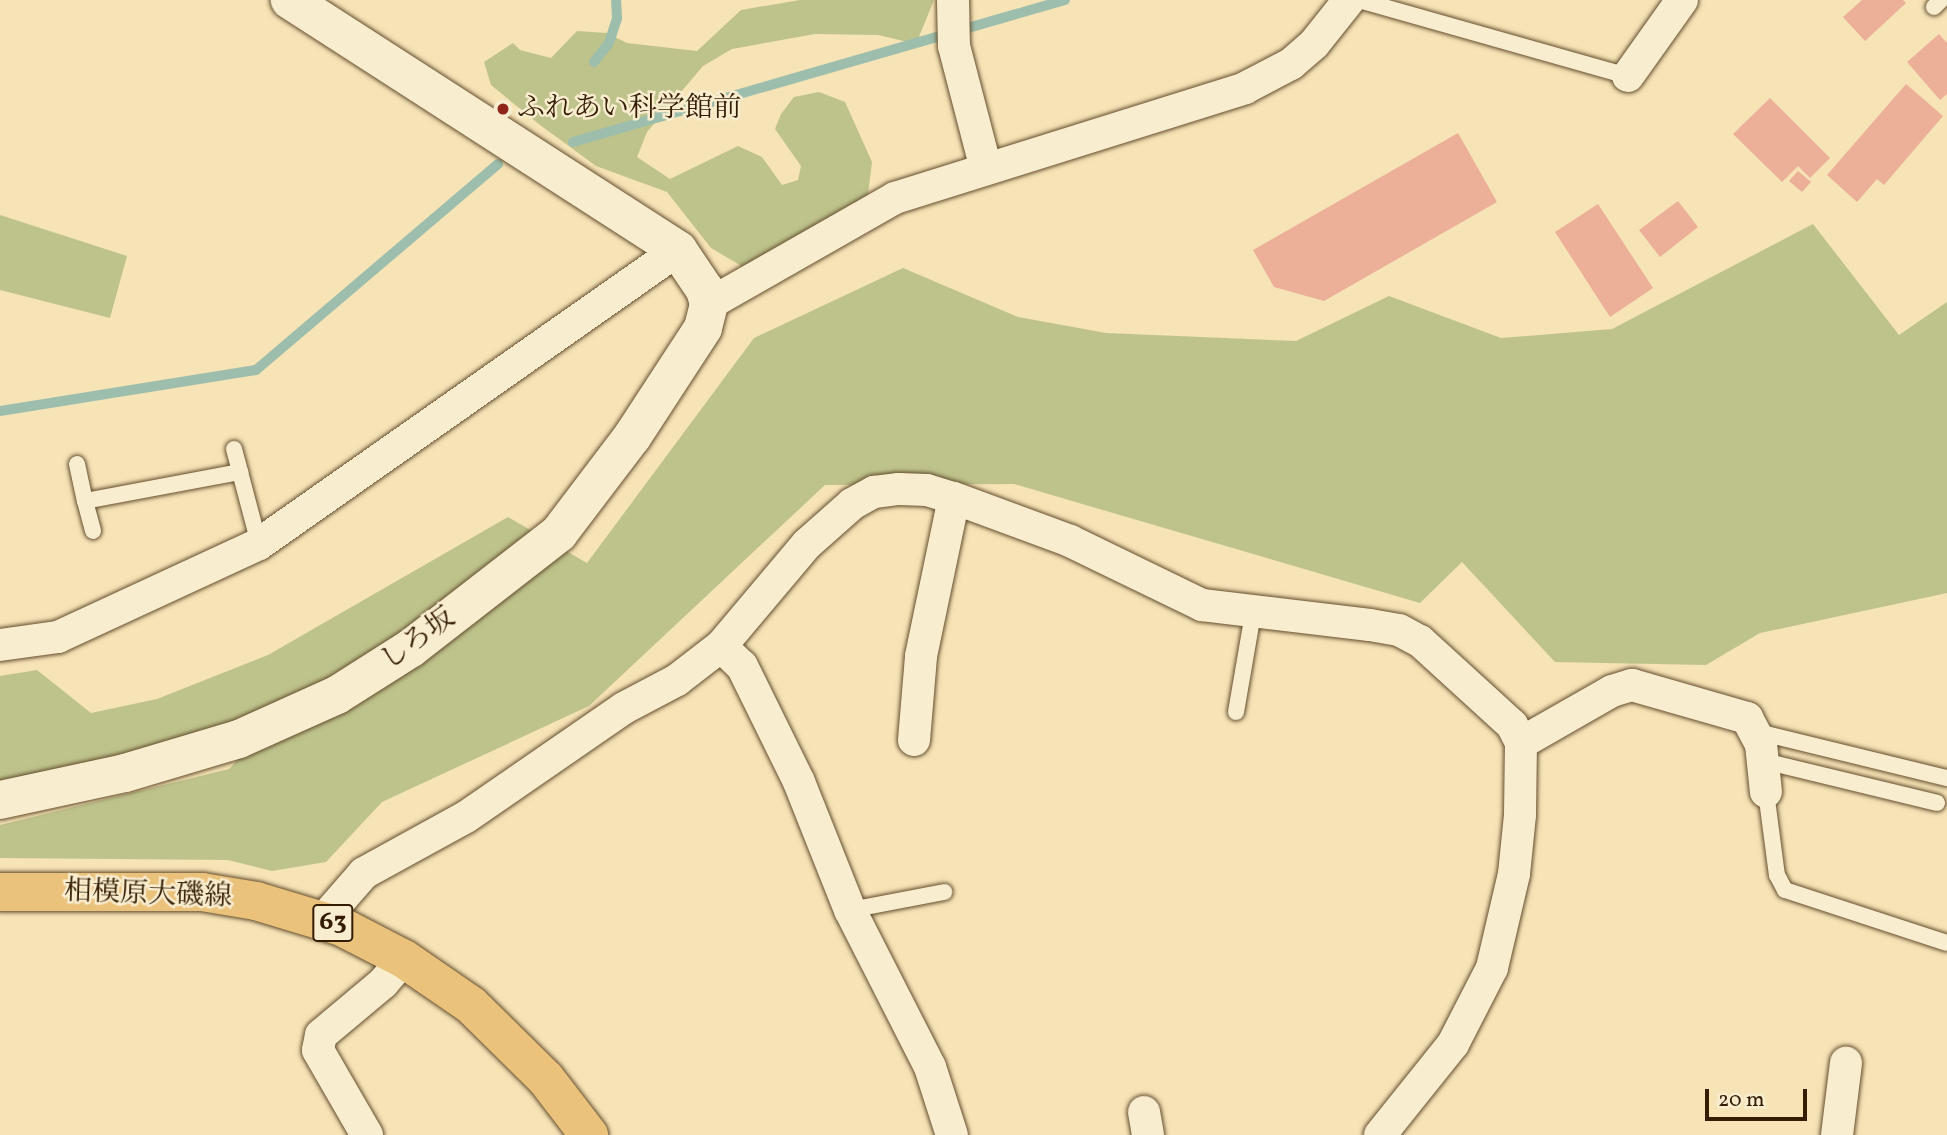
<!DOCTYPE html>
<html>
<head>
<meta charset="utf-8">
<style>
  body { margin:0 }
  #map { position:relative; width:1947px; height:1135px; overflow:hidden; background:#f6e3b6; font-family:Vollkorn,"Noto Serif JP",serif }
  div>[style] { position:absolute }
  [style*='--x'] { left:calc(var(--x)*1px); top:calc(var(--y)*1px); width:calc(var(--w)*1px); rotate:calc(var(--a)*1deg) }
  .green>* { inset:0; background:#bec38c }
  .stream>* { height:10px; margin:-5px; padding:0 5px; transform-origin:5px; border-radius:5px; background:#9dbeac }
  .building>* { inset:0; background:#ecaf97 }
  .roads { filter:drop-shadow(0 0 2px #644e2e) drop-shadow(0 0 2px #644e2e) }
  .lane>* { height:16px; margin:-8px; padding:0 8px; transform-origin:8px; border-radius:8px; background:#f9edd0 }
  .street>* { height:32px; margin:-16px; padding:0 16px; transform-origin:16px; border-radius:16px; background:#f9edd0 }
  .secondary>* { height:38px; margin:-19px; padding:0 19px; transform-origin:19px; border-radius:19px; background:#f9edd0 }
  .primary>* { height:38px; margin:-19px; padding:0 19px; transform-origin:19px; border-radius:19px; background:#ebc27b }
  .dots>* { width:19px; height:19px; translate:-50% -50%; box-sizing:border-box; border:4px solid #f9edd0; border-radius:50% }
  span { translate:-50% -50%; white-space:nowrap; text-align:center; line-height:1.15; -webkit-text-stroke:5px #f9edd0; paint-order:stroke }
  .shield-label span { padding:2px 5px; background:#f9edd0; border:2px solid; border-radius:5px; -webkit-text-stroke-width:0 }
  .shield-label { font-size:26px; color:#341c00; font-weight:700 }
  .poi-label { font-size:28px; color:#341c00 }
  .left { translate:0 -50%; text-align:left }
  .street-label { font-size:28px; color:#341c00 }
  .scale { position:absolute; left:1705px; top:1089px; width:102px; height:32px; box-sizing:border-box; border:4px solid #341c00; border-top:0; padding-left:9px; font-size:21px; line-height:24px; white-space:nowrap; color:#341c00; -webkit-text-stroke:5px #f9edd0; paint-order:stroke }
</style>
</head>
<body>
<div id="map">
  <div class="green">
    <div style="clip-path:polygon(800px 0,934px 0,916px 44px,878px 35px,815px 34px,732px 49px,703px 66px,647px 132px,637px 157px,670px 179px,738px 146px,762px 157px,782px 185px,798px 180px,801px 166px,775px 129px,781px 114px,794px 97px,819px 92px,845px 102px,872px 162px,868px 194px,858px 214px,750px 271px,711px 248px,667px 192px,596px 166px,540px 125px,491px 85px,484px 62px,513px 43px,520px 50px,551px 58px,577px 31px,607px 33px,627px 43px,697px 51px,741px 10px)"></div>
    <div style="clip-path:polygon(0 215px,127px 256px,110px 318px,0 290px)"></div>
    <div style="clip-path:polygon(1813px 224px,1899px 335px,1947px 302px,1947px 593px,1760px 633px,1706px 665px,1555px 662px,1462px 562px,1420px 603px,1014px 484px,825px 485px,589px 706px,382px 802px,326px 862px,272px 871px,228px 860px,0 858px,0 825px,229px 769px,242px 755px,130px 752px,0 786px,0 676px,37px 670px,91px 713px,157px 699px,268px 655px,508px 517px,587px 563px,754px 338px,903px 268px,1018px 317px,1106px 333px,1296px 341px,1389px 296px,1501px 338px,1612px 329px)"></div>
  </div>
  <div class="stream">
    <div style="--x:594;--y:62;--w:24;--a:-52"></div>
    <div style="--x:609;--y:43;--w:26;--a:-72"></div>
    <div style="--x:617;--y:18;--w:18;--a:-93"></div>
    <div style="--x:573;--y:142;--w:512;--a:-16.1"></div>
    <div style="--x:0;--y:411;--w:259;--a:-9.1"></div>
    <div style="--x:256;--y:370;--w:318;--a:-40.4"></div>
  </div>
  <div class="building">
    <div style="clip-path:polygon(1862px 0,1903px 0,1906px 3px,1865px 41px,1843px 17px)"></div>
    <div style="clip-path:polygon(1939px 34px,1947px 43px,1947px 94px,1940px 100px,1907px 62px)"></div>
    <div style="clip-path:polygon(1906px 84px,1943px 116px,1884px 185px,1877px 179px,1857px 202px,1827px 175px)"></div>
    <div style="clip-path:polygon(1770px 98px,1830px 158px,1810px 178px,1798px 166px,1782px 182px,1733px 134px)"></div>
    <div style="clip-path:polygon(1458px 133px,1497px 202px,1324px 301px,1274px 287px,1253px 250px)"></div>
    <div style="clip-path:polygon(1798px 171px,1811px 182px,1802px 192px,1789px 181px)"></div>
    <div style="clip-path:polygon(1678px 201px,1698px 227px,1660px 257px,1639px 230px)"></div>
    <div style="clip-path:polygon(1598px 204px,1653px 288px,1610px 317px,1555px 232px)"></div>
  </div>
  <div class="roads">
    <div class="lane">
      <div style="--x:1359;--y:0;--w:280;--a:15.8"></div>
      <div style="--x:1934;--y:7;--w:10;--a:-45"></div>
      <div style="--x:234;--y:449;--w:24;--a:75"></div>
      <div style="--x:77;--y:464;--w:38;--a:78"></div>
      <div style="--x:85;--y:501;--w:158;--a:-10.6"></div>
      <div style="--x:240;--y:472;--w:74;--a:75.2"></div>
      <div style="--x:85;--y:501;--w:31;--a:75"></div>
      <div style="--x:1236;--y:712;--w:99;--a:-80.2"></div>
      <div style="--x:1758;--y:732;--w:195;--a:13.7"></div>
      <div style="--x:1764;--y:761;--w:178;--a:13.6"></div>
      <div style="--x:1766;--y:792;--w:84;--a:82.5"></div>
      <div style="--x:1777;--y:875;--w:17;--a:62"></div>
      <div style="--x:1785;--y:890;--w:170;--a:18.1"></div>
      <div style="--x:850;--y:910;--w:96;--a:-10.8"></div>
    </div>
    <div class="street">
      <div style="--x:953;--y:0;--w:46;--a:88.8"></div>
      <div style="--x:954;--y:46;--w:127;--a:75.4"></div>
      <div style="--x:1628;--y:76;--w:93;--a:-54.6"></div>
      <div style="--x:709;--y:304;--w:214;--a:-29.7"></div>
      <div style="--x:895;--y:198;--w:367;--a:-17.4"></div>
      <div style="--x:1245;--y:88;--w:52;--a:-27.6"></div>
      <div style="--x:1291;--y:64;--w:30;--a:-41"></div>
      <div style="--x:1314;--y:44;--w:56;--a:-51.5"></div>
      <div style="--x:0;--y:645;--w:59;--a:-7.9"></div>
      <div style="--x:58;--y:637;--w:221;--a:-24.8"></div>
      <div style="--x:259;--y:544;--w:512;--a:-35.06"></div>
      <div style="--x:721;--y:646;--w:133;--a:-49.9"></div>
      <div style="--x:807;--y:544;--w:60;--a:-41.6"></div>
      <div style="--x:852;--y:504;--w:25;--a:-29"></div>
      <div style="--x:874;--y:492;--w:25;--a:-7"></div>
      <div style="--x:899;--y:489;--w:28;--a:2"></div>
      <div style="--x:927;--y:490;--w:28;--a:17"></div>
      <div style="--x:954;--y:498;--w:124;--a:20.3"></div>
      <div style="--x:1070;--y:541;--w:147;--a:25.9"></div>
      <div style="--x:1202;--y:605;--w:169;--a:6.8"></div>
      <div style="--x:1370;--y:625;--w:29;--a:10"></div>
      <div style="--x:1399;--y:630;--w:24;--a:28"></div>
      <div style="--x:1420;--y:641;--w:125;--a:42.4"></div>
      <div style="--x:1512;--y:725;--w:20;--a:63"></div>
      <div style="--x:1521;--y:743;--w:72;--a:90.8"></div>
      <div style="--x:1520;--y:815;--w:59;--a:95.8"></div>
      <div style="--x:1514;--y:874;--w:97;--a:103.2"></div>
      <div style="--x:1492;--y:968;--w:85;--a:117.2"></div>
      <div style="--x:1453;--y:1044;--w:117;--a:128.7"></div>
      <div style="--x:914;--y:740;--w:84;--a:-85.2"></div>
      <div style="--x:921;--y:656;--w:161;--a:-78.2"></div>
      <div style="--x:1521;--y:743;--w:105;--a:-29.7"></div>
      <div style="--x:1612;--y:691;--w:21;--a:-17"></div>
      <div style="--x:1632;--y:685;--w:120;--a:16"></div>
      <div style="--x:1747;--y:718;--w:30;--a:62"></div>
      <div style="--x:1761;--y:744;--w:48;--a:84.1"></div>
      <div style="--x:323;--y:920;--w:62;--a:-48.9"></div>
      <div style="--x:364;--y:873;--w:116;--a:-28.8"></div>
      <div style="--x:466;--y:817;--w:192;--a:-34.6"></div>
      <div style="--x:624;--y:708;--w:60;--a:-27.8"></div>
      <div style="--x:677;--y:680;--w:56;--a:-37.7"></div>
      <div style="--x:721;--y:646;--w:29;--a:44"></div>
      <div style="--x:742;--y:666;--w:129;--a:63.8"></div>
      <div style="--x:799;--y:782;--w:138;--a:68.3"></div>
      <div style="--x:850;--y:910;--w:176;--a:63"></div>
      <div style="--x:930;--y:1067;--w:71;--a:72.1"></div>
      <div style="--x:1144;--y:1112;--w:23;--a:80"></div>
      <div style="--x:367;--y:1135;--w:98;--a:-120"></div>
      <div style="--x:318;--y:1050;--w:15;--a:-79"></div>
      <div style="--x:321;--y:1035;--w:81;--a:-40"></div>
      <div style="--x:383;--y:983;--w:32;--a:-49"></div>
      <div style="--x:1837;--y:1135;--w:73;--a:-82.9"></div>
    </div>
    <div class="secondary">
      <div style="--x:0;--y:800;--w:128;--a:-12.2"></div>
      <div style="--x:125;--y:773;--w:119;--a:-16.6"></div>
      <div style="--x:239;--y:739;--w:107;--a:-24.2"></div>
      <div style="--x:337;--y:695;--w:88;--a:-32.4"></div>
      <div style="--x:411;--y:648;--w:187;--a:-37.8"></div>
      <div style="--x:559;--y:533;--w:121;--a:-52.8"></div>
      <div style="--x:632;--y:437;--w:130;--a:-56.9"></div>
      <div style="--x:703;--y:328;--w:25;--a:-76"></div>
      <div style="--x:709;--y:304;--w:15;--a:-106"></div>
      <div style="--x:705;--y:290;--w:48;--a:-124"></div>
      <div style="--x:678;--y:250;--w:462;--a:-147.2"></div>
    </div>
    <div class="primary">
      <div style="--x:0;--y:892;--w:202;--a:0"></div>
      <div style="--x:202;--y:892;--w:55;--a:9.5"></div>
      <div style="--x:256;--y:901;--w:90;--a:16.8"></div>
      <div style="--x:342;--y:927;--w:70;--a:27.3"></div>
      <div style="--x:404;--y:959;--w:81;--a:34.5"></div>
      <div style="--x:471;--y:1005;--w:105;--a:44.6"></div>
      <div style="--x:546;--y:1079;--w:71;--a:52.5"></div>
    </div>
  </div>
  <div class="dots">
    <div style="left:503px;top:109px;background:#8f2418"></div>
  </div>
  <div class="shield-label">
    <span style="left:333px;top:923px">63</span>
  </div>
  <div class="poi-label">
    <span class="left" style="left:517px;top:109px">ふれあい科学館前</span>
  </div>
  <div class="street-label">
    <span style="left:418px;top:640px;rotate:-36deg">しろ坂</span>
    <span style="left:148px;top:895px;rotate:2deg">相模原大磯線</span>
  </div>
  <div class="scale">20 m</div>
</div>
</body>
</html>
